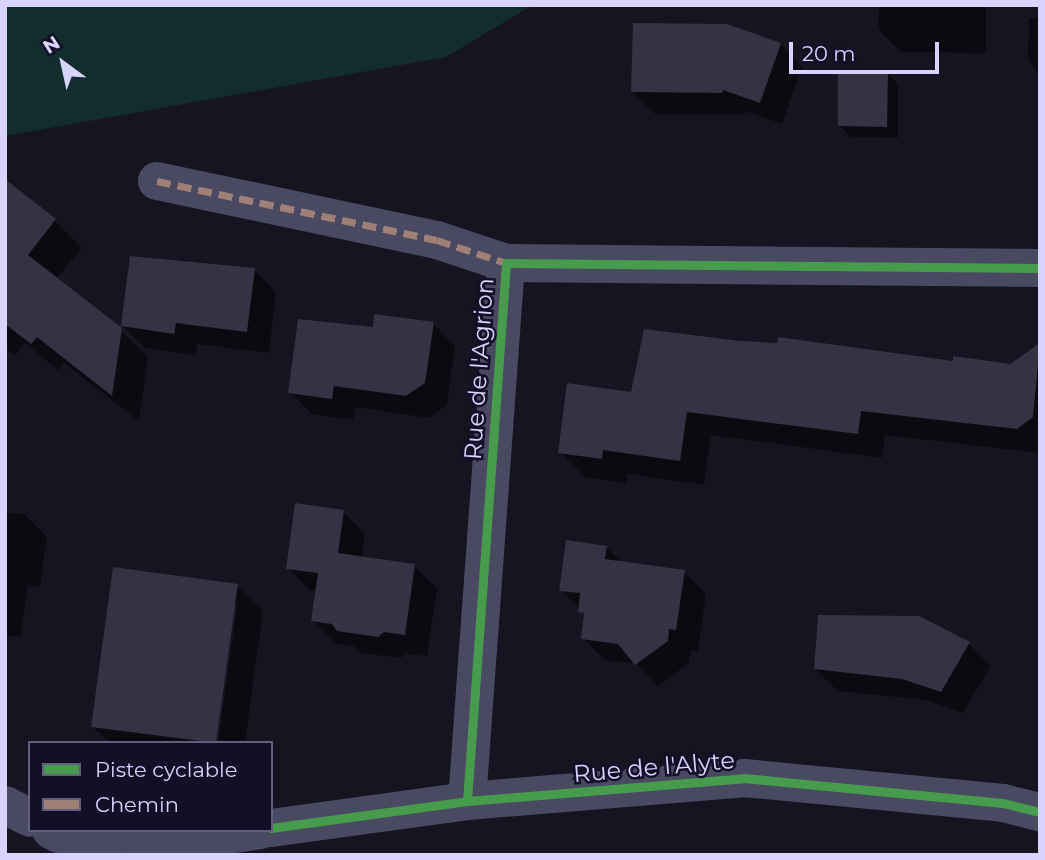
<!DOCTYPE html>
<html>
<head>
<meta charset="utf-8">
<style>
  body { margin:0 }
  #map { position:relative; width:1045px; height:860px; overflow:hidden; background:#161421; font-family:Montserrat,sans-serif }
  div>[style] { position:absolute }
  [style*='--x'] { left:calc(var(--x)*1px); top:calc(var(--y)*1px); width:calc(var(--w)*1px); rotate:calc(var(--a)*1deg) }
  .green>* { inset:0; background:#132c2d }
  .shadow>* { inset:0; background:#0007 }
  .building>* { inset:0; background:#343243 }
  .minor>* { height:38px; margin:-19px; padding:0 19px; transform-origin:19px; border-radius:19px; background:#4a4962 }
  .quiet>* { height:7px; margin-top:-3.5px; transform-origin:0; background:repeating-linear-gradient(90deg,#9e8076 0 14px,transparent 0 21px) }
  .cycleway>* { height:9px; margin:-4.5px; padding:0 4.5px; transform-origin:4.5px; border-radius:4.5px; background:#469c4c }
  span { translate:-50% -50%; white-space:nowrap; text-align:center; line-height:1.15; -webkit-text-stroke:5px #130f26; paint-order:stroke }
  .street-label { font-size:24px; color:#d9d4ff }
  .frame { position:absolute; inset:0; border:7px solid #d9d4ff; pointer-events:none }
  .legend { position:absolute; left:28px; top:741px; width:245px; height:91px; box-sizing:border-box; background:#130f26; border:2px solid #625e7d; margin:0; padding:9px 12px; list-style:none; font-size:21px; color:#d9d4ff }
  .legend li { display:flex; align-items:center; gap:14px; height:35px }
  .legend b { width:35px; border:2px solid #625e7d }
  .north { position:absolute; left:28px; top:28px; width:70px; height:70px; -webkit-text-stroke:5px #130f26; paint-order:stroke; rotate:327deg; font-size:19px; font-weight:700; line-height:28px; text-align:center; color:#d9d4ff }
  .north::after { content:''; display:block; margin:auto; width:24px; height:32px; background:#d9d4ff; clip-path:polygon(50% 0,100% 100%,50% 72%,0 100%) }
  .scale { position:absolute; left:789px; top:42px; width:150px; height:32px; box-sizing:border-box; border:4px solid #d9d4ff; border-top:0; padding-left:9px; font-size:21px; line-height:24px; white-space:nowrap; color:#d9d4ff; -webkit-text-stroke:5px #130f26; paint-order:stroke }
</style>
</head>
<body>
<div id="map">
  <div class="green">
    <div style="clip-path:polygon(5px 5px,533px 5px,446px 57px,5px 136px)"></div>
  </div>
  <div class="shadow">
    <div style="clip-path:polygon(879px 5px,986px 5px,986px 53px,901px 52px,878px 29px)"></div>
    <div style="clip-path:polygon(1029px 18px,1040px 18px,1040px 78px,1028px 59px)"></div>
    <div style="clip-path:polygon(780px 44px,802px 67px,782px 124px,745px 111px,744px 115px,655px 114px,633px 92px)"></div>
    <div style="clip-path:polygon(887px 73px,898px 84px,898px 138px,851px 137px,839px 125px)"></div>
    <div style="clip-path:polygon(14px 188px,55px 221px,82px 248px,56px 279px,120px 330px,148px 357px,139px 421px,64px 363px,58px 370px,25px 343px,15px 355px,5px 348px,5px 198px)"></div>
    <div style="clip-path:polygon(254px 270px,276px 292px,269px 353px,197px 344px,196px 355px,145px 348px,123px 326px)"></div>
    <div style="clip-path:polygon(433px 324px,455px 346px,447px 405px,429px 418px,355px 407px,353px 420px,312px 414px,290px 392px)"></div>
    <div style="clip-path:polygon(740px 343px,1010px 366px,1021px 358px,1040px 360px,1040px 453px,885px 435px,882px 458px,711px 435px,704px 485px,627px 474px,626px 483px,584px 477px,560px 452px,633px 394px)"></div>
    <div style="clip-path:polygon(5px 512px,24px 514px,47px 537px,40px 587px,28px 585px,21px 637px,5px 635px)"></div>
    <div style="clip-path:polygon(343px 512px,365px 534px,362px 558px,414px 566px,437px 588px,427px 656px,407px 654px,400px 658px,361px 653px,353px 646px,335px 643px,313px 621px,317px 591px,310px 590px,288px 568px)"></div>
    <div style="clip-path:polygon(606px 547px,622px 563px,684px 572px,706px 594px,698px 651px,691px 650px,689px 663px,658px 686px,636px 664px,605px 660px,583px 638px,586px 616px,561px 590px)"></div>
    <div style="clip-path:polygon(237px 586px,263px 611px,245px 743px,218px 743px,237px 605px,234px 605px,214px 743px,109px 743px,93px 727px)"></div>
    <div style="clip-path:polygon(919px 618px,969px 644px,991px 666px,963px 713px,926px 700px,838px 691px,815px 669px)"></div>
  </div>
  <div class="building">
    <div style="clip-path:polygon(633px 23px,727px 24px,781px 43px,760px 103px,723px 90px,722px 93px,631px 92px)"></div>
    <div style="clip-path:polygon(838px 70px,888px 71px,887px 127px,838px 126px)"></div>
    <div style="clip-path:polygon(5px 179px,56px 219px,28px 255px,122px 328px,112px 396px,37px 337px,31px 344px,5px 324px)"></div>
    <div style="clip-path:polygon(130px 256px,255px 268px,247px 332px,176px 323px,174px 334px,121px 326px)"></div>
    <div style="clip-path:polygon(374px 314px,434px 322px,425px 383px,406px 396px,334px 386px,332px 399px,288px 393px,298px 319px,373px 327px)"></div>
    <div style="clip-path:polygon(644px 329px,740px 341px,777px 343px,778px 337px,953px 361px,953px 356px,1010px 364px,1040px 343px,1033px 417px,1017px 429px,861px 411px,858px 434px,687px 412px,680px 461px,603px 450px,602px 459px,558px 453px,567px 383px,631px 392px)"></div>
    <div style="clip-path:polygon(295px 503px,344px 510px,338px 553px,415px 564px,405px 635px,384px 632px,378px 637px,337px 631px,332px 624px,311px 621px,318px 573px,286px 569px)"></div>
    <div style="clip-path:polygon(566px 540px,607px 546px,605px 559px,685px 570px,676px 630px,669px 629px,668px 641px,635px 665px,618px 644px,581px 639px,584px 613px,578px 612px,580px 593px,559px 591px)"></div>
    <div style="clip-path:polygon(113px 567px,238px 584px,216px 743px,91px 727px)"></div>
    <div style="clip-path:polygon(818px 615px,919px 616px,970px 642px,941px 692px,902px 679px,814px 669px)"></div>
  </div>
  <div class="minor">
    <div style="--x:157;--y:181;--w:286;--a:11.9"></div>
    <div style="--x:437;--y:240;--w:73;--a:18.4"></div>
    <div style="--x:467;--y:801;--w:539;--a:-85.85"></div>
    <div style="--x:506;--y:263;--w:534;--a:0.54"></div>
    <div style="--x:5;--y:805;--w:28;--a:27"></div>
    <div style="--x:271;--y:828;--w:198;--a:-7.8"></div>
    <div style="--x:467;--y:801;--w:278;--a:-4.7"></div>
    <div style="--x:744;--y:778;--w:260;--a:5.5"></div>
    <div style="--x:1003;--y:803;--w:38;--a:14"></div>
    <div style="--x:51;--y:830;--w:9;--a:27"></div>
    <div style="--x:59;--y:834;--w:85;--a:9.5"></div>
    <div style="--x:143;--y:848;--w:118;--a:-8.7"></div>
  </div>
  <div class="quiet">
    <div style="--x:157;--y:181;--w:286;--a:11.9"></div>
    <div style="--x:437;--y:240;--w:73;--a:18.4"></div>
  </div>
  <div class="cycleway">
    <div style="--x:467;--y:801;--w:539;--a:-85.85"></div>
    <div style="--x:506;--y:263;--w:534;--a:0.54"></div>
    <div style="--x:271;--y:828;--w:198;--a:-7.8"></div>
    <div style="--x:467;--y:801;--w:278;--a:-4.7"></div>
    <div style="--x:744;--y:778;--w:260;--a:5.5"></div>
    <div style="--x:1003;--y:803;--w:38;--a:14"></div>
  </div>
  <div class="street-label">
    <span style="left:479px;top:369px;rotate:-86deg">Rue de l'Agrion</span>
    <span style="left:654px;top:767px;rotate:-5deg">Rue de l'Alyte</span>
  </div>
  <div class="frame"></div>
  <ul class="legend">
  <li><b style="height:9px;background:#469c4c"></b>Piste cyclable</li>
  <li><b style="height:9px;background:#9e8076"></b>Chemin</li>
  </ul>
  <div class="north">N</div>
  <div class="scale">20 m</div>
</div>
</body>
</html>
